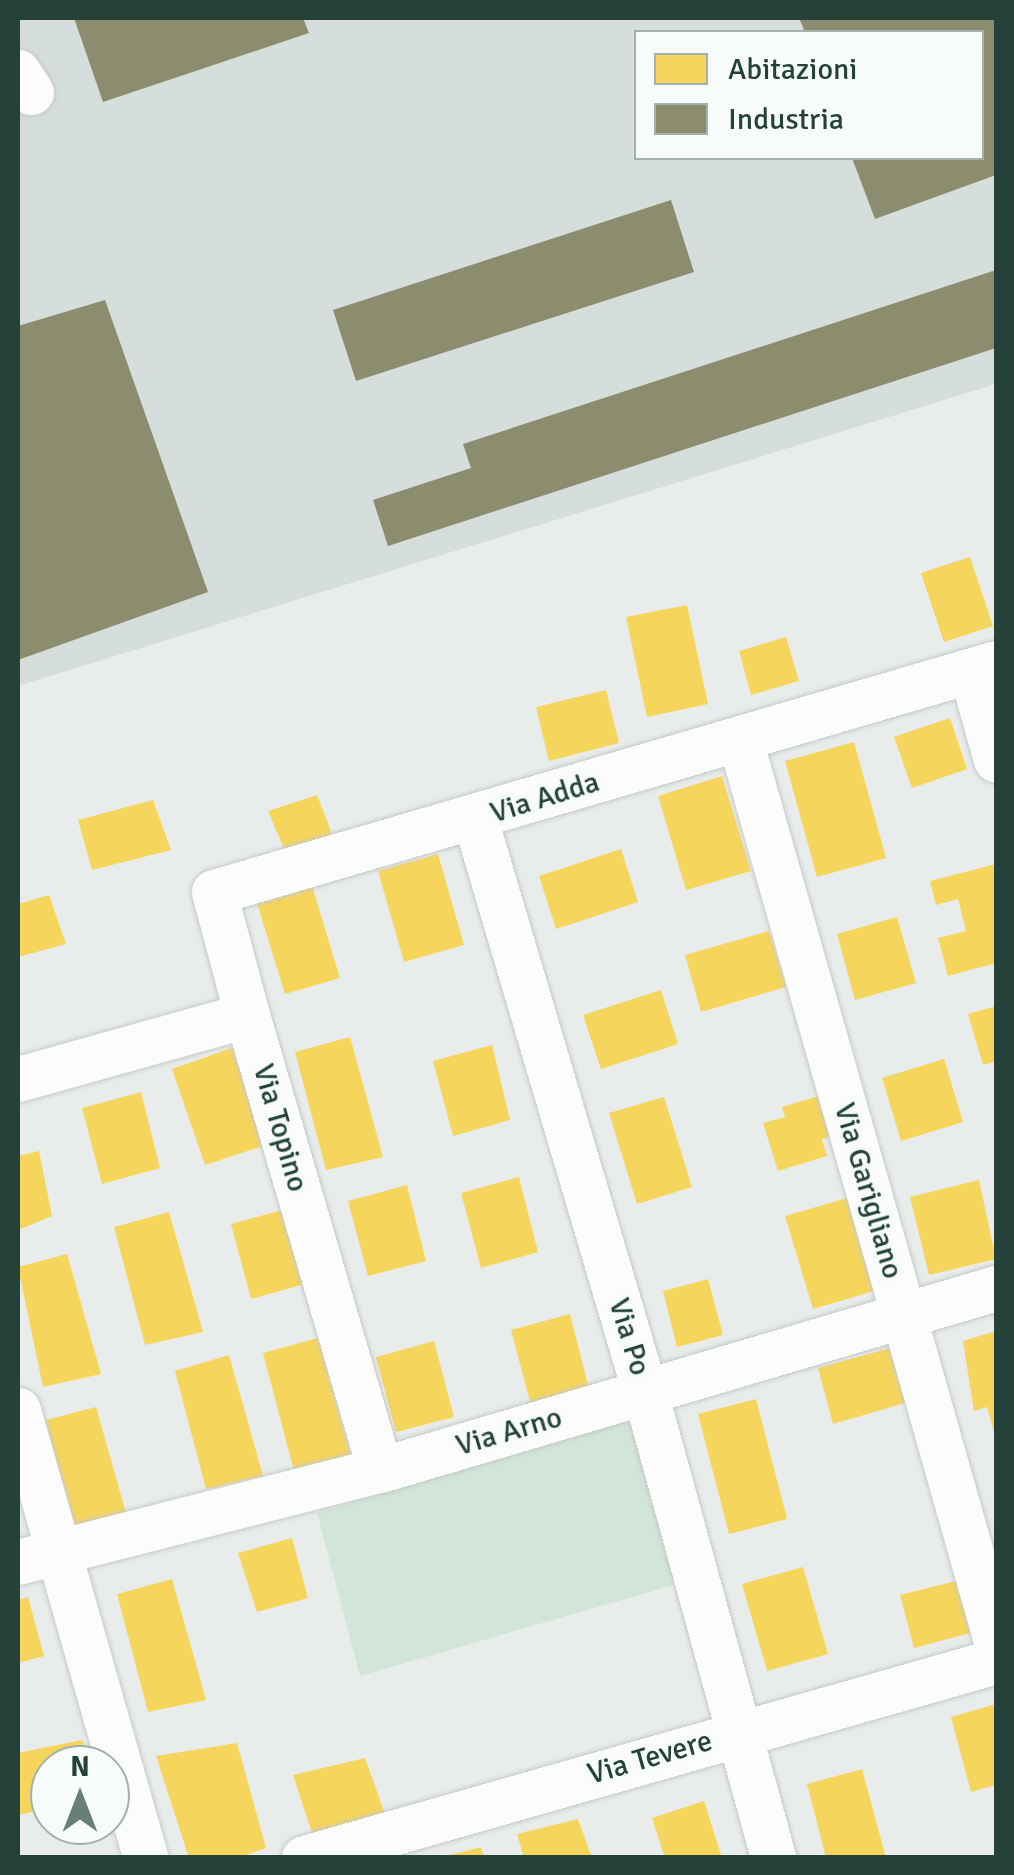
<!DOCTYPE html>
<html>
<head>
<meta charset="utf-8">
<style>
  body { margin:0 }
  #map { position:relative; width:1014px; height:1875px; overflow:hidden; background:#e8edeb; font-family:Signika,sans-serif }
  div>[style] { position:absolute }
  [style*='--x'] { left:calc(var(--x)*1px); top:calc(var(--y)*1px); width:calc(var(--w)*1px); rotate:calc(var(--a)*1deg) }
  .built>* { inset:0; background:#d6dedb }
  .green>* { inset:0; background:#d1e6d8 }
  .homes>* { inset:0; background:#f6d55c }
  .industry>* { inset:0; background:#8c8c6e }
  .roads { filter:drop-shadow(0 0 2px #c5cac8) drop-shadow(0 0 2px #c5cac8) }
  .minor>* { height:45px; margin:-22.5px; padding:0 22.5px; transform-origin:22.5px; border-radius:22.5px; background:#fcfcfc }
  span { translate:-50% -50%; white-space:nowrap; text-align:center; line-height:1.15; -webkit-text-stroke:10px #f7fbf9; paint-order:stroke }
  .street-label { font-size:30px; color:#24423a }
  .frame { position:absolute; inset:0; border:20px solid #24423a; pointer-events:none }
  .legend { position:absolute; left:634px; top:30px; width:350px; height:130px; box-sizing:border-box; background:#f7fbf9; border:2px solid #a3b1ad; margin:0; padding:12px 18px; list-style:none; font-size:30px; color:#24423a }
  .legend li { display:flex; align-items:center; gap:20px; height:50px }
  .legend b { width:50px; border:2px solid #a3b1ad }
  .north { position:absolute; left:30px; top:1745px; width:100px; height:100px; box-sizing:border-box; background:#f7fbf9; border:2px solid #a3b1ad; border-radius:50%; rotate:0deg; font-size:28px; font-weight:700; line-height:40px; text-align:center; color:#24423a }
  .north::after { content:''; display:block; margin:auto; width:35px; height:45px; background:#697e78; clip-path:polygon(50% 0,100% 100%,50% 72%,0 100%) }
</style>
</head>
<body>
<div id="map">
  <div class="built">
    <div style="clip-path:polygon(evenodd,18px 18px,996px 18px,996px 384px,18px 686px,18px 18px,636px 32px,982px 32px,982px 158px,636px 158px,636px 32px)"></div>
  </div>
  <div class="green">
    <div style="clip-path:polygon(640px 1417px,684px 1582px,360px 1676px,317px 1513px)"></div>
  </div>
  <div class="homes">
    <div style="clip-path:polygon(970px 557px,993px 626px,944px 642px,921px 573px)"></div>
    <div style="clip-path:polygon(687px 605px,708px 704px,647px 717px,626px 617px)"></div>
    <div style="clip-path:polygon(786px 637px,799px 681px,751px 695px,739px 651px)"></div>
    <div style="clip-path:polygon(606px 690px,619px 743px,549px 761px,536px 707px)"></div>
    <div style="clip-path:polygon(950px 718px,967px 769px,912px 788px,894px 737px)"></div>
    <div style="clip-path:polygon(854px 742px,886px 858px,817px 877px,785px 761px)"></div>
    <div style="clip-path:polygon(722px 776px,751px 871px,686px 890px,658px 796px)"></div>
    <div style="clip-path:polygon(317px 795px,335px 842px,287px 856px,268px 811px)"></div>
    <div style="clip-path:polygon(153px 800px,171px 850px,92px 870px,78px 820px)"></div>
    <div style="clip-path:polygon(621px 849px,638px 902px,556px 929px,539px 876px)"></div>
    <div style="clip-path:polygon(438px 854px,464px 945px,404px 962px,378px 871px)"></div>
    <div style="clip-path:polygon(996px 864px,996px 963px,948px 976px,938px 938px,966px 931px,958px 899px,936px 905px,930px 881px)"></div>
    <div style="clip-path:polygon(312px 886px,340px 978px,285px 994px,257px 903px)"></div>
    <div style="clip-path:polygon(49px 895px,66px 944px,18px 957px,18px 904px)"></div>
    <div style="clip-path:polygon(897px 917px,916px 983px,855px 1000px,837px 934px)"></div>
    <div style="clip-path:polygon(769px 931px,786px 987px,701px 1012px,685px 955px)"></div>
    <div style="clip-path:polygon(661px 990px,678px 1044px,601px 1069px,583px 1015px)"></div>
    <div style="clip-path:polygon(996px 1006px,996px 1061px,983px 1065px,968px 1014px)"></div>
    <div style="clip-path:polygon(350px 1037px,383px 1157px,326px 1170px,295px 1052px)"></div>
    <div style="clip-path:polygon(492px 1045px,510px 1120px,453px 1136px,433px 1061px)"></div>
    <div style="clip-path:polygon(232px 1048px,266px 1145px,205px 1165px,172px 1069px)"></div>
    <div style="clip-path:polygon(944px 1059px,963px 1122px,901px 1141px,882px 1078px)"></div>
    <div style="clip-path:polygon(141px 1092px,160px 1168px,102px 1184px,82px 1108px)"></div>
    <div style="clip-path:polygon(822px 1095px,834px 1136px,822px 1139px,827px 1156px,778px 1171px,763px 1123px,785px 1117px,782px 1107px)"></div>
    <div style="clip-path:polygon(664px 1097px,692px 1187px,637px 1204px,609px 1113px)"></div>
    <div style="clip-path:polygon(39px 1151px,52px 1216px,18px 1230px,18px 1156px)"></div>
    <div style="clip-path:polygon(519px 1177px,538px 1252px,481px 1268px,461px 1193px)"></div>
    <div style="clip-path:polygon(979px 1180px,996px 1259px,929px 1275px,910px 1197px)"></div>
    <div style="clip-path:polygon(407px 1185px,426px 1261px,368px 1276px,348px 1201px)"></div>
    <div style="clip-path:polygon(847px 1198px,874px 1291px,813px 1309px,785px 1216px)"></div>
    <div style="clip-path:polygon(289px 1208px,308px 1283px,251px 1299px,231px 1224px)"></div>
    <div style="clip-path:polygon(169px 1212px,203px 1332px,145px 1345px,114px 1227px)"></div>
    <div style="clip-path:polygon(67px 1254px,101px 1374px,43px 1387px,18px 1267px)"></div>
    <div style="clip-path:polygon(708px 1279px,723px 1335px,677px 1347px,663px 1291px)"></div>
    <div style="clip-path:polygon(570px 1314px,589px 1389px,531px 1405px,511px 1330px)"></div>
    <div style="clip-path:polygon(996px 1331px,996px 1435px,995px 1436px,987px 1407px,974px 1411px,963px 1341px)"></div>
    <div style="clip-path:polygon(318px 1338px,351px 1458px,294px 1471px,263px 1353px)"></div>
    <div style="clip-path:polygon(434px 1341px,454px 1417px,396px 1432px,376px 1357px)"></div>
    <div style="clip-path:polygon(890px 1348px,905px 1403px,833px 1424px,818px 1368px)"></div>
    <div style="clip-path:polygon(229px 1355px,263px 1476px,206px 1489px,175px 1371px)"></div>
    <div style="clip-path:polygon(756px 1399px,787px 1519px,729px 1534px,698px 1414px)"></div>
    <div style="clip-path:polygon(96px 1407px,130px 1527px,73px 1540px,42px 1421px)"></div>
    <div style="clip-path:polygon(292px 1538px,308px 1598px,257px 1612px,238px 1553px)"></div>
    <div style="clip-path:polygon(803px 1567px,828px 1654px,767px 1671px,742px 1584px)"></div>
    <div style="clip-path:polygon(172px 1579px,206px 1700px,148px 1712px,117px 1594px)"></div>
    <div style="clip-path:polygon(960px 1580px,974px 1632px,914px 1648px,900px 1595px)"></div>
    <div style="clip-path:polygon(28px 1597px,44px 1656px,18px 1663px,18px 1600px)"></div>
    <div style="clip-path:polygon(996px 1704px,996px 1785px,971px 1792px,951px 1717px)"></div>
    <div style="clip-path:polygon(82px 1740px,95px 1765px,50px 1765px,50px 1808px,18px 1815px,18px 1753px)"></div>
    <div style="clip-path:polygon(237px 1743px,266px 1848px,237px 1858px,189px 1858px,156px 1756px)"></div>
    <div style="clip-path:polygon(365px 1758px,385px 1814px,312px 1833px,293px 1775px)"></div>
    <div style="clip-path:polygon(862px 1769px,886px 1858px,826px 1858px,807px 1784px)"></div>
    <div style="clip-path:polygon(704px 1801px,722px 1858px,665px 1858px,652px 1818px)"></div>
    <div style="clip-path:polygon(578px 1819px,592px 1858px,524px 1858px,517px 1834px)"></div>
    <div style="clip-path:polygon(481px 1847px,484px 1858px,446px 1858px,446px 1856px)"></div>
  </div>
  <div class="industry">
    <div style="clip-path:polygon(74px 18px,303px 18px,309px 33px,103px 102px)"></div>
    <div style="clip-path:polygon(799px 18px,996px 18px,996px 175px,875px 219px,852px 158px,982px 158px,982px 32px,805px 32px)"></div>
    <div style="clip-path:polygon(671px 200px,694px 272px,356px 381px,333px 310px)"></div>
    <div style="clip-path:polygon(996px 270px,996px 348px,388px 546px,373px 500px,471px 468px,463px 444px)"></div>
    <div style="clip-path:polygon(105px 300px,208px 592px,18px 660px,18px 326px)"></div>
  </div>
  <div class="roads">
    <div class="minor">
      <div style="--x:18;--y:72;--w:24;--a:57"></div>
      <div style="--x:971;--y:671;--w:92;--a:74.3"></div>
      <div style="--x:740;--y:740;--w:937;--a:74.14"></div>
      <div style="--x:475;--y:819;--w:598;--a:73.48"></div>
      <div style="--x:645;--y:1392;--w:483;--a:74.6"></div>
      <div style="--x:247;--y:1015;--w:127;--a:-105"></div>
      <div style="--x:214;--y:892;--w:815;--a:-16.32"></div>
      <div style="--x:18;--y:1079;--w:238;--a:-15.6"></div>
      <div style="--x:247;--y:1015;--w:474;--a:73.7"></div>
      <div style="--x:18;--y:1410;--w:466;--a:74.1"></div>
      <div style="--x:18;--y:1562;--w:374;--a:-14.3"></div>
      <div style="--x:380;--y:1470;--w:642;--a:-16.46"></div>
      <div style="--x:304;--y:1858;--w:719;--a:-15.89"></div>
    </div>
  </div>
  <div class="street-label">
    <span style="left:545px;top:798px;rotate:-17deg">Via Adda</span>
    <span style="left:280px;top:1128px;rotate:74deg">Via Topino</span>
    <span style="left:868px;top:1191px;rotate:74deg">Via Garigliano</span>
    <span style="left:629px;top:1337px;rotate:73deg">Via Po</span>
    <span style="left:509px;top:1432px;rotate:-16deg">Via Arno</span>
    <span style="left:650px;top:1758px;rotate:-16deg">Via Tevere</span>
  </div>
  <div class="frame"></div>
  <ul class="legend">
  <li><b style="height:28px;background:#f6d55c"></b>Abitazioni</li>
  <li><b style="height:28px;background:#8c8c6e"></b>Industria</li>
  </ul>
  <div class="north">N</div>
</div>
</body>
</html>
